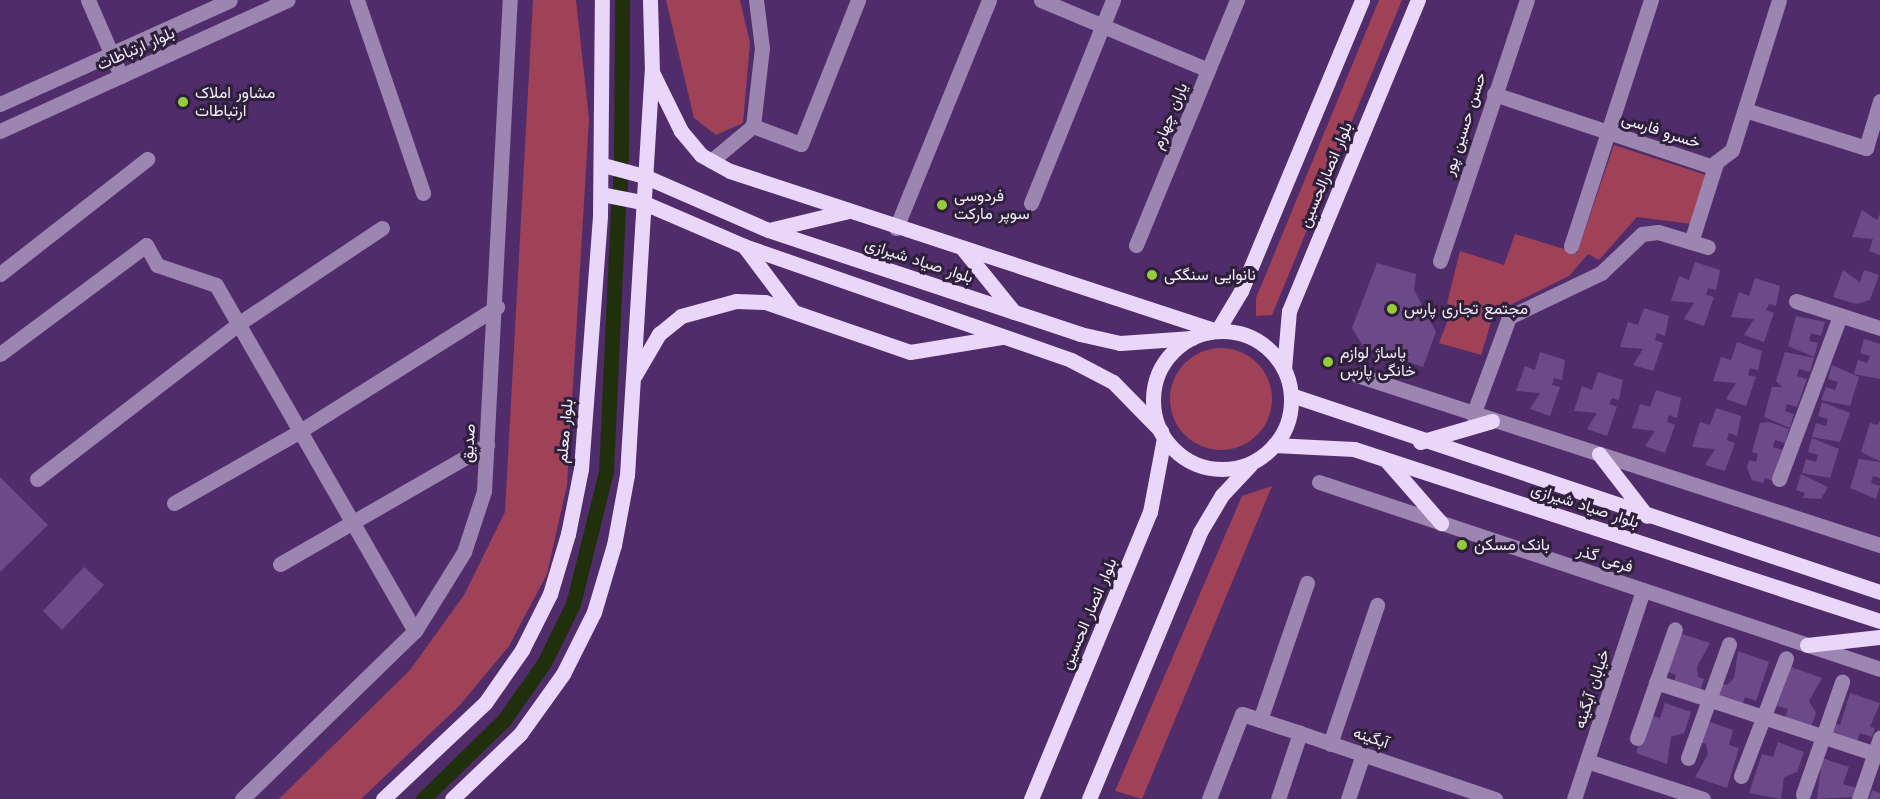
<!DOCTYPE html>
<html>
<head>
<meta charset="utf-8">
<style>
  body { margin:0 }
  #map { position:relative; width:1880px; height:799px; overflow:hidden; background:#502d6a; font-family:"Work Sans",Vazirmatn,sans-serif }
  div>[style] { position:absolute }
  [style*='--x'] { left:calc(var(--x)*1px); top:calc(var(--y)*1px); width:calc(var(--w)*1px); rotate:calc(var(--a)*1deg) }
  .green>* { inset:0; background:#9f4157 }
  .round { border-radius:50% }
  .canal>* { height:15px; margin:-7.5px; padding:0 7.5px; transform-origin:7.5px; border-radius:7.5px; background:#21300c }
  .building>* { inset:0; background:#6c4988 }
  .minor>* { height:15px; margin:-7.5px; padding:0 7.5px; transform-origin:7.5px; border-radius:7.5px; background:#9c85b0 }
  .major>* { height:15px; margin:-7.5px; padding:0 7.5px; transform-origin:7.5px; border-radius:7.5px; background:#e9d6f9 }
  .major>.ring { margin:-7.5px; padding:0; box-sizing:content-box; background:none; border:15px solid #e9d6f9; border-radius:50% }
  .dots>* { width:16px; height:16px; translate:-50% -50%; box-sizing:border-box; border:3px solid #2e1f3a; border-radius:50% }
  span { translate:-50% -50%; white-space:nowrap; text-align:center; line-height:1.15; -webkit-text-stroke:6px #2e1f3a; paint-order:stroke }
  .street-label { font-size:16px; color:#f5edfc }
  .poi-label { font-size:16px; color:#f5edfc }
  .left { translate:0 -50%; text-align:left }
</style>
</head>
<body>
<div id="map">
  <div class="green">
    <div style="clip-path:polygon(533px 0,576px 0,589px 119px,567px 485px,547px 574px,509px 646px,460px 705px,361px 799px,279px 799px,410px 670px,464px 595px,505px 512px)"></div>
    <div style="clip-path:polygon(666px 0,740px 0,750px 43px,743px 123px,716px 135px,694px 118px)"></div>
    <div style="clip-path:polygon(1379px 0,1402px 0,1272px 315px,1256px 316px,1256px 298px)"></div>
    <div style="clip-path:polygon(1614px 145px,1709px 176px,1692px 224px,1637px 217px,1599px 260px,1588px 254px,1569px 276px,1494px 313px,1481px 355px,1439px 343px,1453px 307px,1447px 303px,1460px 251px,1504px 265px,1515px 234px,1577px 253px)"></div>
    <div class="round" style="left:1170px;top:348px;width:102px;height:102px"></div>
    <div style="clip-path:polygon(1272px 486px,1142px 799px,1115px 791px,1242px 496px)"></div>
  </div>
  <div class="canal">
    <div style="--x:621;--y:160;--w:160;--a:-89.6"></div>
    <div style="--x:620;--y:188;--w:9;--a:-90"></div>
    <div style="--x:423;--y:799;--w:113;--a:-44.3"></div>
    <div style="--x:504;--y:720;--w:70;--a:-54.9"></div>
    <div style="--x:544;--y:663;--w:66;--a:-63.8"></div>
    <div style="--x:573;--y:604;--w:136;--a:-76"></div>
    <div style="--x:606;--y:472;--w:265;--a:-87.4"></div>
  </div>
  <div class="building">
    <div style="clip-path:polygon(1862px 210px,1877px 220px,1880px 214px,1880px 255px,1869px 251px,1873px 239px,1852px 237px)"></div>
    <div style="clip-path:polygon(1695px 262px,1720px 270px,1716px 290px,1708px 288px,1706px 295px,1714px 297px,1704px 326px,1684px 319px,1694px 303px,1671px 301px,1679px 276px,1689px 280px)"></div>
    <div style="clip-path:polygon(1377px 263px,1416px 274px,1414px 290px,1436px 332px,1423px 367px,1364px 348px,1352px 328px)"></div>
    <div style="clip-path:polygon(1843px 270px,1860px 282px,1864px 270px,1879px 275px,1870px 300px,1856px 304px,1833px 297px)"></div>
    <div style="clip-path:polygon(1755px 278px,1780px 286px,1776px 306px,1769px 304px,1766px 310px,1774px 313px,1764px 342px,1744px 335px,1754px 319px,1731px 317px,1739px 292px,1749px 296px)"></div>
    <div style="clip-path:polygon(1644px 308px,1669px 316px,1665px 336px,1657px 333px,1655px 340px,1663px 343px,1653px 371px,1633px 365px,1643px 349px,1620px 347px,1628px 322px,1638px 325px)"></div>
    <div style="clip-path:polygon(1796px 316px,1825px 322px,1821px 336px,1811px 333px,1809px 341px,1818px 343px,1814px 357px,1788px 346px)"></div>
    <div style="clip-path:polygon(1864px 339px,1880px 344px,1880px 379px,1854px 374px,1858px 360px,1867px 363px,1870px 356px,1860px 353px)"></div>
    <div style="clip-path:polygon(1737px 342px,1762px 351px,1758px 370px,1750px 368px,1748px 375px,1756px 377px,1746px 406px,1726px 399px,1736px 383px,1713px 381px,1721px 357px,1731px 360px)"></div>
    <div style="clip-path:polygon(1540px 352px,1565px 360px,1562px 380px,1554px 378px,1552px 385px,1560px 387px,1550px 416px,1530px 409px,1540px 393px,1516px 391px,1525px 366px,1535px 370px)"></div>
    <div style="clip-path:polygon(1785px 352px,1814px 358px,1810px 372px,1799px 369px,1797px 376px,1807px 379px,1797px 407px,1787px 404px,1785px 411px,1794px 414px,1790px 428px,1764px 417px,1772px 387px,1782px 387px,1776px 381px)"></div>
    <div style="clip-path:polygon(1832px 365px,1859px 377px,1850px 406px,1821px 400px,1826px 387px,1835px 390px,1838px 382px,1828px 379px)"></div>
    <div style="clip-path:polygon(1598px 372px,1623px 380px,1619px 400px,1612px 398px,1609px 404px,1617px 407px,1607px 436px,1587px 429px,1597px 413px,1574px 411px,1582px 386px,1592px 390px)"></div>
    <div style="clip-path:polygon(1656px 390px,1681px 398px,1677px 418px,1669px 415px,1667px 422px,1675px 425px,1665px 453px,1645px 446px,1655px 431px,1632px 428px,1640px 404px,1650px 407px)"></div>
    <div style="clip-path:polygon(1822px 402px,1850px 413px,1840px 442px,1812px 437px,1816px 423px,1826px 426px,1828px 419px,1818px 416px)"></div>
    <div style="clip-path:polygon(1716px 408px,1741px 416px,1737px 436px,1729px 433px,1727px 440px,1735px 443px,1725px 471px,1705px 465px,1715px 449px,1692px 447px,1700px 422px,1710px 425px)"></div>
    <div style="clip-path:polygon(1880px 420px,1880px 461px,1861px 452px,1870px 423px,1878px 425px)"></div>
    <div style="clip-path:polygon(1769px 422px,1789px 429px,1785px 443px,1775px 440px,1773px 447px,1782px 450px,1773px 481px,1765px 478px,1763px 483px,1752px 480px,1747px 468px,1749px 460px,1756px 462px,1758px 454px,1752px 452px,1760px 423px)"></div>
    <div style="clip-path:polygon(1812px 438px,1839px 449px,1830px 478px,1802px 473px,1806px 459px,1816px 462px,1818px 455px,1808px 452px)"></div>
    <div style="clip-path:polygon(1859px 459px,1880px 462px,1880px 478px,1873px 476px,1871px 483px,1880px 486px,1876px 499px,1850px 488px)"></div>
    <div style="clip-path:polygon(1801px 474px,1828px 487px,1821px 499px,1803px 498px,1805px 493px,1796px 490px)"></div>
    <div style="clip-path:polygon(0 477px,48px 525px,0 572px)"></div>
    <div style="clip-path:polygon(84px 567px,104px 585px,62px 630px,43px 611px)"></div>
    <div style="clip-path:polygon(1679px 633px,1710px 643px,1697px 667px,1698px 677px,1704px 679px,1697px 699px,1671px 690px,1676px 675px,1666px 671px)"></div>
    <div style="clip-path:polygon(1738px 651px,1769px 662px,1756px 701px,1745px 697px,1740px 712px,1714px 703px,1721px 683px,1727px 685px,1734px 678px)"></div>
    <div style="clip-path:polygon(1791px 667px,1822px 678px,1809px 701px,1816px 713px,1809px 733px,1783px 724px,1788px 709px,1777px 706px)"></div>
    <div style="clip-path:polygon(1850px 693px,1880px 703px,1870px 727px,1875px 728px,1872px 737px,1860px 733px,1854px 751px,1827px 742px,1833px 723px,1840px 725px)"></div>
    <div style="clip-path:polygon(1665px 703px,1691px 712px,1684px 733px,1671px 737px,1667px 764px,1636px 753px,1649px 715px,1660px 718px)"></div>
    <div style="clip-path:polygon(1707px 721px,1733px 730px,1729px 745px,1739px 748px,1727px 788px,1695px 777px,1708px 754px,1706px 744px,1700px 742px)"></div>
    <div style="clip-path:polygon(1778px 742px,1804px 752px,1797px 772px,1784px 777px,1781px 799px,1749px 793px,1762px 754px,1773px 757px)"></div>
    <div style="clip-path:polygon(1822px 758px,1849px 767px,1843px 784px,1856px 788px,1853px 797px,1817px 799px)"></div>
    <div style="clip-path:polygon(1872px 790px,1880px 793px,1880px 799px,1869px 799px)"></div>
  </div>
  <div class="minor">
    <div style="--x:88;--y:0;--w:83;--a:66.5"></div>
    <div style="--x:357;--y:0;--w:204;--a:71.1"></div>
    <div style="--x:756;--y:0;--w:48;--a:82.9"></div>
    <div style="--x:762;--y:48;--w:79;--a:96.6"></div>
    <div style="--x:753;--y:126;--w:51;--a:20.6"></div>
    <div style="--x:801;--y:144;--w:155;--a:-68.4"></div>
    <div style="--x:1041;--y:0;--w:181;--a:22.7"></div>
    <div style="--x:1494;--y:94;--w:229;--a:18.4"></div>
    <div style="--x:1711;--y:166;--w:26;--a:-37"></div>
    <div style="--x:1732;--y:150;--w:157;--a:-72.6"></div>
    <div style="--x:0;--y:104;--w:252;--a:-24.3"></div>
    <div style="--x:1745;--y:110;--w:127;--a:17.4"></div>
    <div style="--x:1866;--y:148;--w:49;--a:-73.4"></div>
    <div style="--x:0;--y:131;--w:316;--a:-24.5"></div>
    <div style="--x:711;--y:161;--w:55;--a:-39.8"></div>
    <div style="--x:1031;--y:203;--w:219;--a:-68"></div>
    <div style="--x:896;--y:228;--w:246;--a:-67.8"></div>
    <div style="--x:1691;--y:242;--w:83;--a:-72.4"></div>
    <div style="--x:1136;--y:245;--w:265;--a:-67.6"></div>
    <div style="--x:1571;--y:246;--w:259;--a:-72"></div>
    <div style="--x:1440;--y:261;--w:275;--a:-71.6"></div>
    <div style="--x:0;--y:274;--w:187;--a:-38"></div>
    <div style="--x:1796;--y:301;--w:88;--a:17.8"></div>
    <div style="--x:0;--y:354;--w:182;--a:-36.7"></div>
    <div style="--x:146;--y:245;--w:23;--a:61"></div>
    <div style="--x:157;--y:265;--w:62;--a:18.7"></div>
    <div style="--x:216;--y:285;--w:399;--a:60.1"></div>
    <div style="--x:1357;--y:375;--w:550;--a:18.01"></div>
    <div style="--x:1473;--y:415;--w:104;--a:-69.8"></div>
    <div style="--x:1509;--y:317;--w:102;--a:-25.6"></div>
    <div style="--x:1601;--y:273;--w:57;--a:-43.6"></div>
    <div style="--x:1642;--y:234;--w:16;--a:-7"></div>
    <div style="--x:1658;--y:232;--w:52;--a:16.7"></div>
    <div style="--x:37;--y:479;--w:254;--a:-37.6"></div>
    <div style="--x:238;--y:324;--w:173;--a:-33.7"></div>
    <div style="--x:1779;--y:479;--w:174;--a:-69.5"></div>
    <div style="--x:1319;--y:482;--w:591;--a:18.43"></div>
    <div style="--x:174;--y:503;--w:145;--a:-29.7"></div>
    <div style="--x:300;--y:431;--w:233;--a:-32.2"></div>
    <div style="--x:280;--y:564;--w:239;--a:-29.9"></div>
    <div style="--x:1656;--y:682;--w:236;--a:18.1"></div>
    <div style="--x:1260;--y:720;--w:145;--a:-71.1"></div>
    <div style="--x:1637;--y:738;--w:115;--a:-70.8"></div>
    <div style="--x:1330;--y:744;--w:147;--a:-71.3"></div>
    <div style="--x:1688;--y:758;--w:121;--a:-70.2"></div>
    <div style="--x:1587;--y:761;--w:122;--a:18.1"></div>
    <div style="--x:1741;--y:776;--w:126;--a:-69.1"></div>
    <div style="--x:1803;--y:794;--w:119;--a:-70.8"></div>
    <div style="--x:242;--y:799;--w:241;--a:-44.2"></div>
    <div style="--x:415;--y:631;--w:93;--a:-58.2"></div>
    <div style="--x:464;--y:552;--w:64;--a:-71.8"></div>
    <div style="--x:484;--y:491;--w:492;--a:-87"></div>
    <div style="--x:1209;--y:799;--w:91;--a:-68.8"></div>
    <div style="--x:1242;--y:714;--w:61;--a:18.1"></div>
    <div style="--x:1278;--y:799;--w:70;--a:-71.6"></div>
    <div style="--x:1300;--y:733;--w:206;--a:18.7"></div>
    <div style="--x:1348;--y:799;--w:47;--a:-71.6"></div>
    <div style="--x:1574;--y:799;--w:220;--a:-71.7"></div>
    <div style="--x:1859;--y:799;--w:65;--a:-71"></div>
  </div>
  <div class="major">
    <div style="--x:652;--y:72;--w:66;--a:63.8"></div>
    <div style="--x:681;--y:131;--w:31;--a:50"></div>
    <div style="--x:701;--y:155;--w:33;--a:29"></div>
    <div style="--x:730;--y:171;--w:513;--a:18.19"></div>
    <div style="--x:1217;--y:331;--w:47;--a:-59"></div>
    <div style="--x:1241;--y:291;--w:315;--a:-67.4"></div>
    <div style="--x:603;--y:165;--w:42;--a:15"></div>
    <div style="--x:644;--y:176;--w:135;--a:23.5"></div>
    <div style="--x:768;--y:230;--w:329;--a:18.4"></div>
    <div style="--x:1080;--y:334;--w:41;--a:12.7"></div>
    <div style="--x:1120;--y:343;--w:72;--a:-4"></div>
    <div style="--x:601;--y:194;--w:42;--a:11"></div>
    <div style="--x:642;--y:202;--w:111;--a:23.3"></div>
    <div style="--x:744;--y:246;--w:346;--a:19.2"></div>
    <div style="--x:1071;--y:360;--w:47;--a:27.6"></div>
    <div style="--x:1113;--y:382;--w:69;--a:45.6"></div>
    <div style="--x:769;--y:230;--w:81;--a:-13.5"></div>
    <div style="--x:744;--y:246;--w:80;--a:53.1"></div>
    <div style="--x:963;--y:249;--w:81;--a:51"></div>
    <div class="ring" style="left:1153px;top:331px;width:123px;height:123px"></div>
    <div style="--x:1284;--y:369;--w:58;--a:-85.1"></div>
    <div style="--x:1289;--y:311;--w:337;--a:-67.5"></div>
    <div style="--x:635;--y:375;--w:48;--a:-59.7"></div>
    <div style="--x:659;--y:334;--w:28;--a:-39"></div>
    <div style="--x:681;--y:316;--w:57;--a:-15.3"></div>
    <div style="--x:736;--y:301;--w:29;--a:2"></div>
    <div style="--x:765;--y:302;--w:153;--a:19"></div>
    <div style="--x:910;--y:352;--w:94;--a:-9.2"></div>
    <div style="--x:1291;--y:395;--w:621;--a:18.49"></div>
    <div style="--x:1420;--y:442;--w:75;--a:-16.3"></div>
    <div style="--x:1274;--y:445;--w:80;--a:2.9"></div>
    <div style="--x:1354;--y:449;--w:553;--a:18.11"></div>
    <div style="--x:1599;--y:454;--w:78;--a:52.3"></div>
    <div style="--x:1386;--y:460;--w:84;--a:48.9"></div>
    <div style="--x:1807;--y:645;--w:73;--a:-6.3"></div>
    <div style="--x:383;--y:799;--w:140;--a:-43.3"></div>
    <div style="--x:485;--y:703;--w:65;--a:-55.1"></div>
    <div style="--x:522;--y:650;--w:63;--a:-63.4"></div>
    <div style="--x:550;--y:594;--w:63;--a:-73.3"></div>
    <div style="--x:568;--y:534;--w:66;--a:-78.7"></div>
    <div style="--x:581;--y:469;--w:254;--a:-85.7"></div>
    <div style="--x:600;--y:216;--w:216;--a:-89.5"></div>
    <div style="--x:452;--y:799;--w:94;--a:-43.7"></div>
    <div style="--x:520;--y:734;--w:74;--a:-54.4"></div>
    <div style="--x:563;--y:674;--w:69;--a:-63.4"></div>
    <div style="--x:594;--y:612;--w:70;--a:-73.4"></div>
    <div style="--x:614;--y:545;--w:71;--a:-79.5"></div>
    <div style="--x:627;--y:475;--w:404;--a:-86.5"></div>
    <div style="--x:652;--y:72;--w:72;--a:-91.6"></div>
    <div style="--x:1031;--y:799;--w:311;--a:-67.5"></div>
    <div style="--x:1150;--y:512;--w:75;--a:-79.3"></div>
    <div style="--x:1089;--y:799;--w:289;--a:-67.4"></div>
    <div style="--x:1200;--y:532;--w:43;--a:-59.3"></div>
    <div style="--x:1222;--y:495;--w:42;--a:-46.9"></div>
  </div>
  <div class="dots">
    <div style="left:183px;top:102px;background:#94cc3c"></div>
    <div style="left:942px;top:205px;background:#94cc3c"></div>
    <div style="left:1152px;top:275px;background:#94cc3c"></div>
    <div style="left:1392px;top:309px;background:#94cc3c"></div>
    <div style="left:1328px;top:362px;background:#94cc3c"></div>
    <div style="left:1462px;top:545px;background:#94cc3c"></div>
  </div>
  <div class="street-label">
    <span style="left:136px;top:49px;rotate:-24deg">بلوار ارتباطات</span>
    <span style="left:1170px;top:116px;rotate:-68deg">یاران چهارم</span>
    <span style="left:1465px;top:124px;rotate:-72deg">حسن حسین پور</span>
    <span style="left:1661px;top:131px;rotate:18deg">خسرو فارسی</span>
    <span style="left:1326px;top:175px;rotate:-67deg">بلوار انصارالحسین</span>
    <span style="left:919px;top:261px;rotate:18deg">بلوار صیاد شیرازی</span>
    <span style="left:565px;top:431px;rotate:-85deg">بلوار معلم</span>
    <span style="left:469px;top:443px;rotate:-86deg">صدیق</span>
    <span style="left:1585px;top:506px;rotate:18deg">بلوار صیاد شیرازی</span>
    <span style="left:1605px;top:559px;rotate:18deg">فرعی گذر</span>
    <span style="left:1089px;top:614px;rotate:-67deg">بلوار انصار الحسین</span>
    <span style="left:1592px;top:689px;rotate:-72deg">خیابان آبگینه</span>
    <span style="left:1371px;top:738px;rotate:19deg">آبگینه</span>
  </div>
  <div class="poi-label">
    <span class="left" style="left:195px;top:102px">مشاور املاک<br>ارتباطات</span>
    <span class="left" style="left:954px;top:205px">فردوسی<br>سوپر مارکت</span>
    <span class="left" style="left:1164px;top:275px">نانوایی سنگکی</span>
    <span class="left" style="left:1404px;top:309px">مجتمع تجاری پارس</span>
    <span class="left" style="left:1340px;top:362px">پاساژ لوازم<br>خانگی پارس</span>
    <span class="left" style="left:1474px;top:545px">بانک مسکن</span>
  </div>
</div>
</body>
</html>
